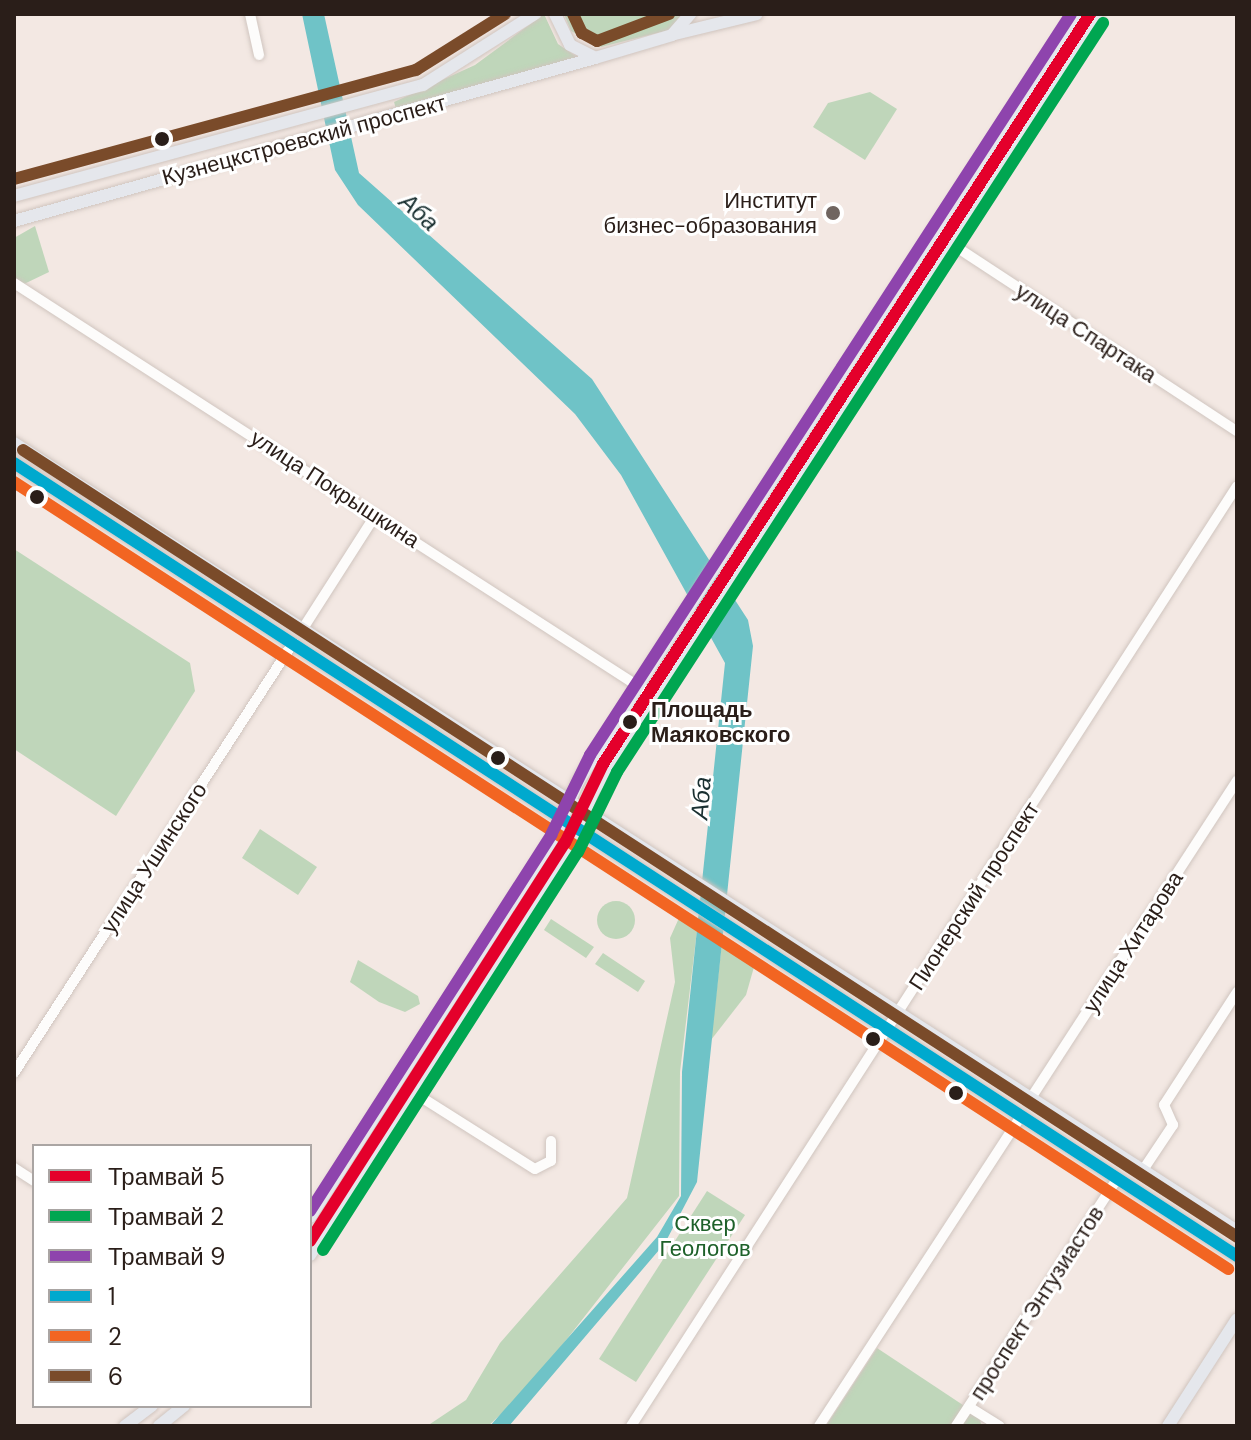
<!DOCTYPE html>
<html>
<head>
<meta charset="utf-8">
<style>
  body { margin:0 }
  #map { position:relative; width:1251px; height:1440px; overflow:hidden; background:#f3e8e3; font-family:"DM Sans",sans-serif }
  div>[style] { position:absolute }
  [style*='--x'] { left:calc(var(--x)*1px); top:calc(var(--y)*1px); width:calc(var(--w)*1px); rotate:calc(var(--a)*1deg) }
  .green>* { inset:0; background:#bfd6ba }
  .round { border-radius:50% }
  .water>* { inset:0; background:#6fc3c7 }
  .roads { filter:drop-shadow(0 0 2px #d0c5bf) drop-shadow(0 0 2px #d0c5bf) }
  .minor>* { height:10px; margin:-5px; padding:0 5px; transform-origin:5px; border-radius:5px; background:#fdfcfb }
  .major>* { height:12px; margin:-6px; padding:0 6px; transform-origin:6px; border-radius:6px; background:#e5e7ec }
  .bus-1>* { height:12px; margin:-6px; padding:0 6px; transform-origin:6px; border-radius:6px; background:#00a9ce }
  .bus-2>* { height:12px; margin:-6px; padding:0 6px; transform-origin:6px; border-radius:6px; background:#f26522 }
  .bus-3>* { height:12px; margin:-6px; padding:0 6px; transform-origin:6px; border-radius:6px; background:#7a4b2a }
  .tram-1>* { height:12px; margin:-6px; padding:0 6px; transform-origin:6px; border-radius:6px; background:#e4002b }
  .tram-2>* { height:12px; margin:-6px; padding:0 6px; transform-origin:6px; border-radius:6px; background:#00a651 }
  .tram-3>* { height:12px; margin:-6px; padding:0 6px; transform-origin:6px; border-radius:6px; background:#8e44ad }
  .dots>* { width:22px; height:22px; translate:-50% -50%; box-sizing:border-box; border:4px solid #fff; border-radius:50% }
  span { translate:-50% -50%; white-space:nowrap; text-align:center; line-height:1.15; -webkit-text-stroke:6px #fff; paint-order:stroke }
  .street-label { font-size:22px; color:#2a1e19 }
  .poi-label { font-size:22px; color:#2a1e19 }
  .right { translate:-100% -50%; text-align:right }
  .stop-label { font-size:22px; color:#2a1e19; font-weight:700 }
  .left { translate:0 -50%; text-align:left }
  .park-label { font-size:22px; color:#1e612a }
  .water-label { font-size:24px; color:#192f30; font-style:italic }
  .frame { position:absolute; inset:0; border:16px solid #2a1e19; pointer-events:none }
  .legend { position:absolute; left:32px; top:1144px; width:280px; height:264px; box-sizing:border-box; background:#fff; border:2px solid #aaa5a3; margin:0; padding:10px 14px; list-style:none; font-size:24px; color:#2a1e19 }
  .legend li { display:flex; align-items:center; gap:16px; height:40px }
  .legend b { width:40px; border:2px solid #aaa5a3 }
</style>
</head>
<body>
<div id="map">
  <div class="green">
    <div style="clip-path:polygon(544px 14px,558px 44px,577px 57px,396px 109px,394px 102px,475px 65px)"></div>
    <div style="clip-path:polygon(564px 14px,683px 14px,669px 30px,601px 47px,571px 31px)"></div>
    <div style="clip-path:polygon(870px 92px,897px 109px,865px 160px,813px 127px,828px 103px)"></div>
    <div style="clip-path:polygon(35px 226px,49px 272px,24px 284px,14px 277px,14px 238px)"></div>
    <div style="clip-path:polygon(14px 549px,190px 663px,195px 691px,116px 816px,14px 749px)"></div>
    <div style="clip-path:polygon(260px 829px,317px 867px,298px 895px,242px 858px)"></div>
    <div class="round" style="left:597px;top:901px;width:38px;height:38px"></div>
    <div style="clip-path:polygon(679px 918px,698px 922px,680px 1072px,679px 1196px,527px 1390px,488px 1426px,427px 1426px,466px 1400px,500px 1343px,627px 1198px,675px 982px,670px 938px)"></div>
    <div style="clip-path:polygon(551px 919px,594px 947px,586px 958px,544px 930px)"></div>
    <div style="clip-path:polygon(722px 942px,747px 954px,754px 967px,746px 995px,711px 1040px)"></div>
    <div style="clip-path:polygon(603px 953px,645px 981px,638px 992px,595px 964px)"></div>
    <div style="clip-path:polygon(358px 960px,418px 996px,420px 1004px,405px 1012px,379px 1002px,350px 982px)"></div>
    <div style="clip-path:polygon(707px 1191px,745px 1215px,636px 1382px,599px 1359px)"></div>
    <div style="clip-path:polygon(877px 1348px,978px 1415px,982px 1426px,826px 1426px)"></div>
  </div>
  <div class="water">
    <div style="clip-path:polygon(302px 14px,324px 14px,359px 173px,592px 379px,748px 620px,753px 646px,697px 1182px,665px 1243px,509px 1426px,490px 1426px,657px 1237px,681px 1196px,682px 1072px,725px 663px,621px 475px,575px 414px,358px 205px,335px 170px)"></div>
  </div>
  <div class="roads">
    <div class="minor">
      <div style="--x:250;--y:14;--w:42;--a:77.6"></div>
      <div style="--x:935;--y:233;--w:361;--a:33.3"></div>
      <div style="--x:14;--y:283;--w:763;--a:32.86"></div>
      <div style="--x:302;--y:630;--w:135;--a:-57.4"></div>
      <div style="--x:14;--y:1073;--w:513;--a:-57.02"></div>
      <div style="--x:413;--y:1092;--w:144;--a:32.3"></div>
      <div style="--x:535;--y:1169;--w:18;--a:-27"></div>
      <div style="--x:551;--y:1161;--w:20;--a:-90"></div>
      <div style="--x:1029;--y:1101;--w:382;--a:-57"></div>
      <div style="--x:14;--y:1168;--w:24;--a:33"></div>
      <div style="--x:1141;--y:1173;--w:58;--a:-56.3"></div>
      <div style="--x:1173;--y:1125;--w:22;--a:-114"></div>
      <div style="--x:1164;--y:1105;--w:135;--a:-57.1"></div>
      <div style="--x:969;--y:1407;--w:36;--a:32"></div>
      <div style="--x:631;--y:1426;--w:1118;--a:-57.19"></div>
      <div style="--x:819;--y:1426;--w:370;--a:-56.9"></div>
      <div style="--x:956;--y:1426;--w:295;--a:-56.9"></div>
    </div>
    <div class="major">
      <div style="--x:555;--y:14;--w:34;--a:64"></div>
      <div style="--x:570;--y:45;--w:28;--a:27"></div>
      <div style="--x:595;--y:58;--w:80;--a:-16.6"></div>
      <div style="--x:672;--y:35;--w:28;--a:-49"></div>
      <div style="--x:675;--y:34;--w:84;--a:-13.7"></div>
      <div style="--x:14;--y:196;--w:424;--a:-15.2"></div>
      <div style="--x:423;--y:85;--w:133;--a:-32.4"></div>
      <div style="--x:14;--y:221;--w:603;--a:-15.67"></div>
      <div style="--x:14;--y:443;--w:1455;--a:32.79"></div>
      <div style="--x:14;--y:463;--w:1458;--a:32.96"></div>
      <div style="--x:310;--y:1217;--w:453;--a:-57.3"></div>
      <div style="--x:555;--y:836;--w:59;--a:-66.9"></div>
      <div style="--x:578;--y:782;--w:143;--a:-57.9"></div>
      <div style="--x:654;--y:661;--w:772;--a:-56.89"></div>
      <div style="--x:310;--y:1255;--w:485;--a:-57.5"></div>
      <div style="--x:571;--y:846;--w:58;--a:-67.8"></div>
      <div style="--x:593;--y:792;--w:927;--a:-57.06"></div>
      <div style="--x:125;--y:1426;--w:34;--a:-37"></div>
      <div style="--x:159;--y:1426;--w:32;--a:-39"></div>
      <div style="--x:1168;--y:1426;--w:127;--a:-57.2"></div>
    </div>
  </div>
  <div class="bus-1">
    <div style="--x:14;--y:463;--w:1458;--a:32.96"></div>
  </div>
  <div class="bus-2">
    <div style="--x:14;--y:482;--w:1447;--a:32.95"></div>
  </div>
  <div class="bus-3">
    <div style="--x:573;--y:14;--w:21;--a:65"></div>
    <div style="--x:582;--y:33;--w:17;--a:28"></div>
    <div style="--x:597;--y:41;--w:77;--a:-20.6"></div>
    <div style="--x:14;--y:179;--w:417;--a:-15.2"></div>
    <div style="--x:416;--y:70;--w:105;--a:-32.2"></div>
    <div style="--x:23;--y:450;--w:1447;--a:32.95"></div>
  </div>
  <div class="tram-1">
    <div style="--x:310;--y:1241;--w:473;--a:-57.4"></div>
    <div style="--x:565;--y:843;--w:88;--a:-64.3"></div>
    <div style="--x:603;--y:764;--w:894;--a:-57"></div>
  </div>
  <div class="tram-2">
    <div style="--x:323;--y:1250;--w:473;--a:-57.4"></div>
    <div style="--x:578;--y:852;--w:89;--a:-64"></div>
    <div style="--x:617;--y:772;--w:893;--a:-57.02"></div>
  </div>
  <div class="tram-3">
    <div style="--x:310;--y:1211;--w:447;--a:-57.3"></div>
    <div style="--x:551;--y:835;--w:89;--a:-64"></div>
    <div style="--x:590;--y:755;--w:883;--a:-57.01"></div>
  </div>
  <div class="dots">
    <div style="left:162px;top:139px;background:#2a1e19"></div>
    <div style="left:833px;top:213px;background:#706560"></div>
    <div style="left:37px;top:497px;background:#2a1e19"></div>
    <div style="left:630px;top:722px;background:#2a1e19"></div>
    <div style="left:498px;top:758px;background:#2a1e19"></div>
    <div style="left:873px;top:1039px;background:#2a1e19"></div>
    <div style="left:956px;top:1093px;background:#2a1e19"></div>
  </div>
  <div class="street-label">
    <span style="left:304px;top:140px;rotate:-15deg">Кузнецкстроевский проспект</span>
    <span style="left:1086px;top:333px;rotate:33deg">улица Спартака</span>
    <span style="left:335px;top:489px;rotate:33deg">улица Покрышкина</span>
    <span style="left:154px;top:858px;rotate:-57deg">улица Ушинского</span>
    <span style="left:974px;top:896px;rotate:-57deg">Пионерский проспект</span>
    <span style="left:1133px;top:942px;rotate:-57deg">улица Хитарова</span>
    <span style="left:1037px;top:1303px;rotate:-57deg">проспект Энтузиастов</span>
  </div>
  <div class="poi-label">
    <span class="right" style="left:817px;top:213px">Институт<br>бизнес-образования</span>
  </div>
  <div class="stop-label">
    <span class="left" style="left:651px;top:722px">Площадь<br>Маяковского</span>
  </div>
  <div class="park-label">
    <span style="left:705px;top:1236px">Сквер<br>Геологов</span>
  </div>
  <div class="water-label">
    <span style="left:419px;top:212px;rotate:42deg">Аба</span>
    <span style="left:701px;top:798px;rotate:-85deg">Аба</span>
  </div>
  <div class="frame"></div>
  <ul class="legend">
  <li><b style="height:10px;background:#e4002b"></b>Трамвай 5</li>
  <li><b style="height:10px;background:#00a651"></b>Трамвай 2</li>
  <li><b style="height:10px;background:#8e44ad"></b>Трамвай 9</li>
  <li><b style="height:10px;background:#00a9ce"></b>1</li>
  <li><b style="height:10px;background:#f26522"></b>2</li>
  <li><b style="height:10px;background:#7a4b2a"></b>6</li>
  </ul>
</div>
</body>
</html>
